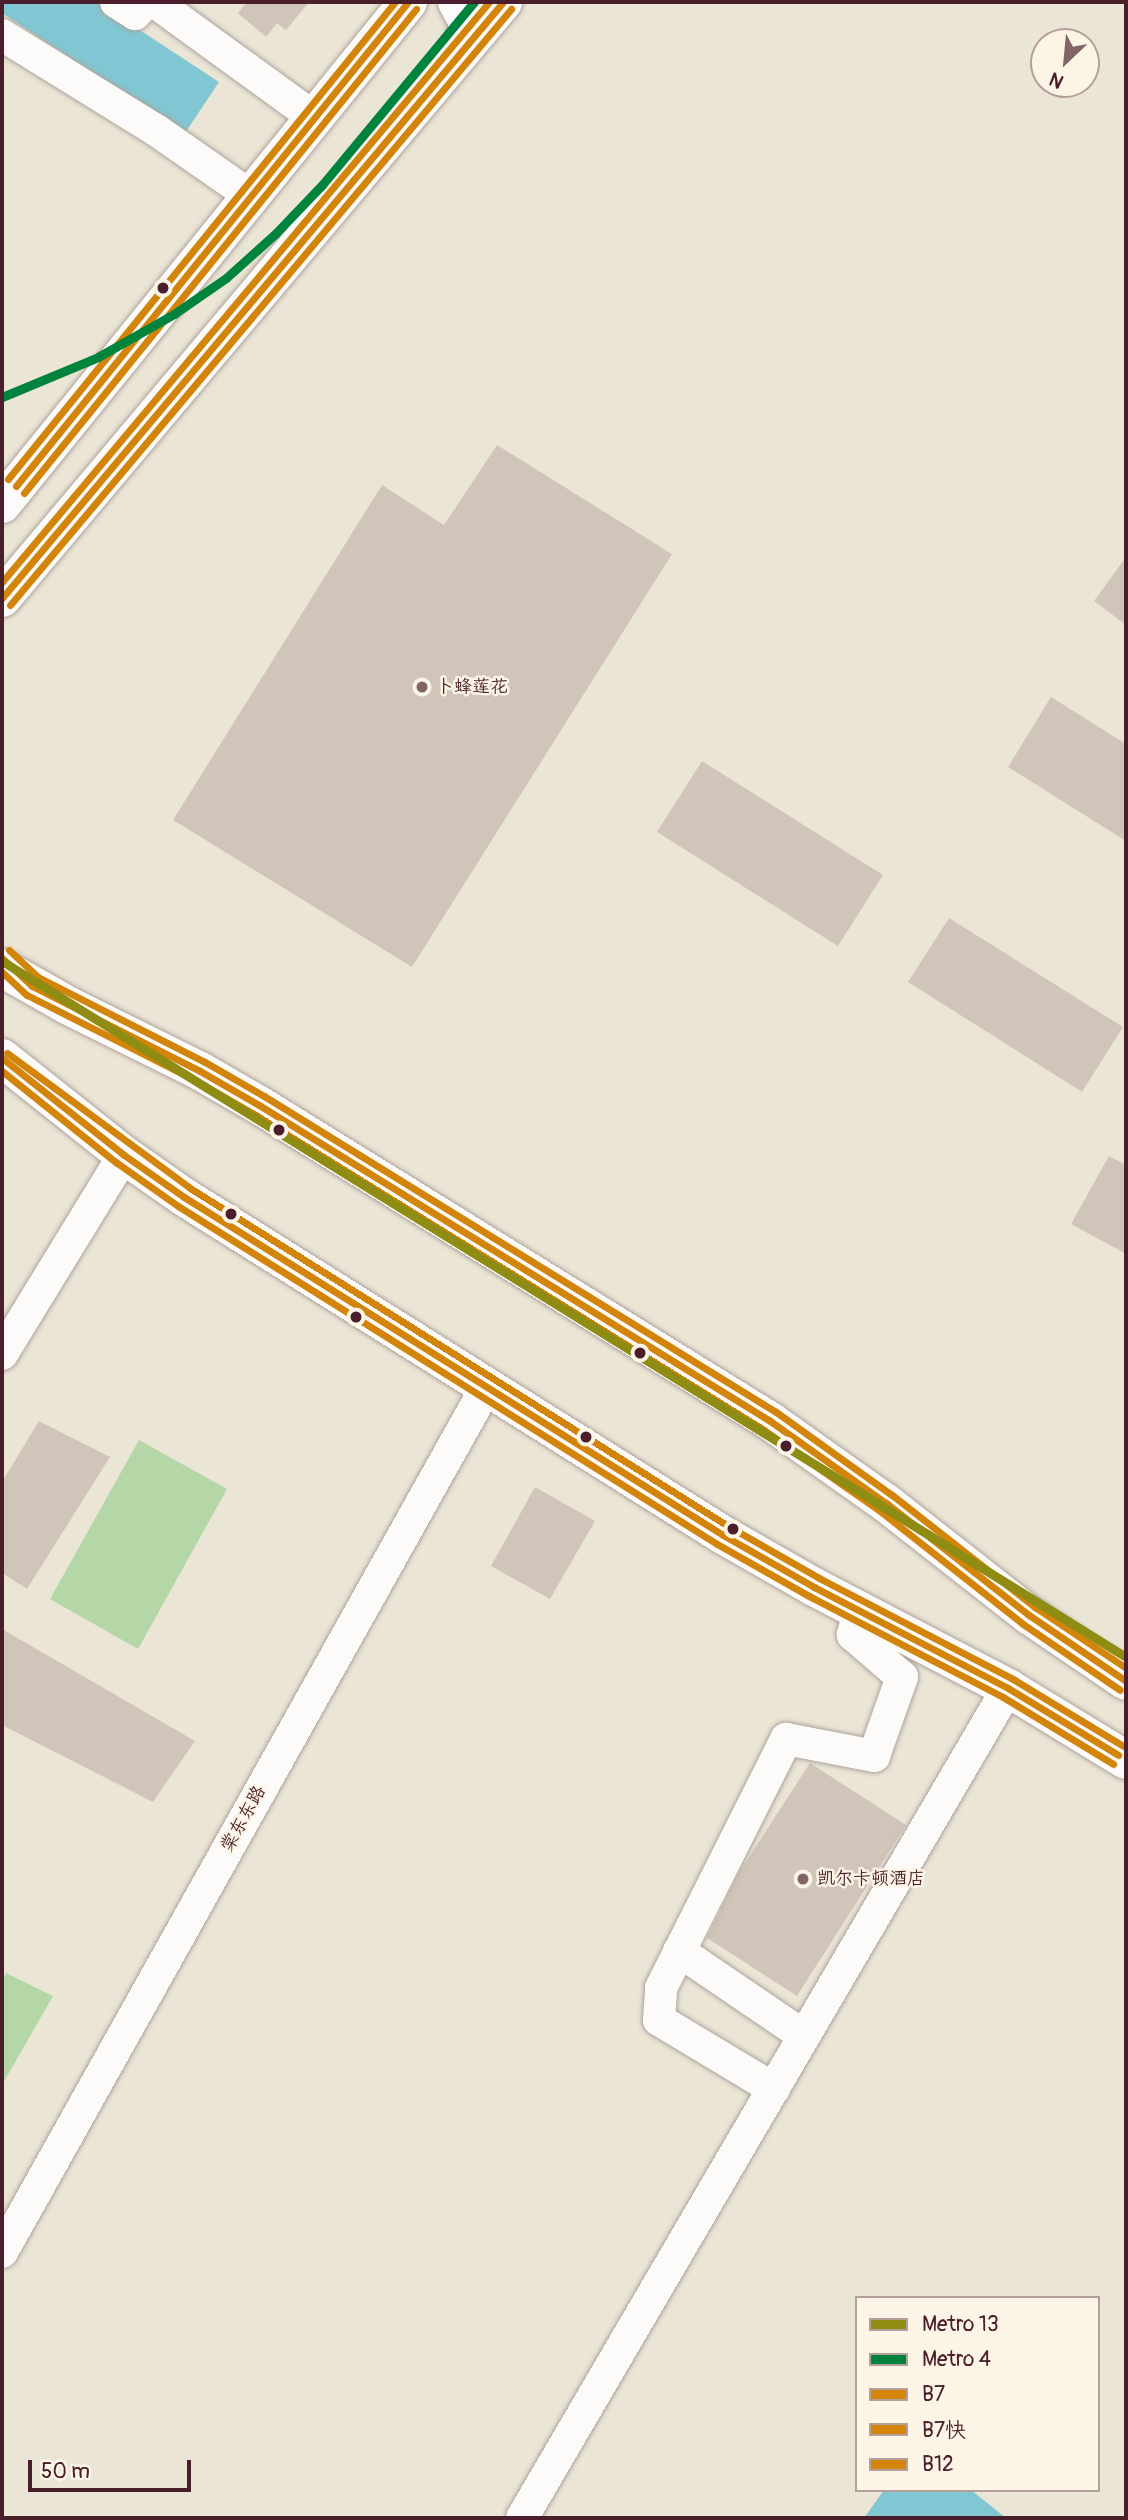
<!DOCTYPE html>
<html>
<head>
<meta charset="utf-8">
<style>
  body { margin:0 }
  #map { position:relative; width:1128px; height:2520px; overflow:hidden; background:#ebe5d6; font-family:Pangolin,"LXGW WenKai TC",sans-serif }
  div>[style] { position:absolute }
  [style*='--x'] { left:calc(var(--x)*1px); top:calc(var(--y)*1px); width:calc(var(--w)*1px); rotate:calc(var(--a)*1deg) }
  .green>* { inset:0; background:#b5d7a8 }
  .water>* { inset:0; background:#81c7d3 }
  .building>* { inset:0; background:#d1c5b9 }
  .roads { filter:drop-shadow(0 0 2px #ada49d) drop-shadow(0 0 2px #ada49d) }
  .minor>* { height:32px; margin:-16px; padding:0 16px; transform-origin:16px; border-radius:16px; background:#fcfbf9 }
  .major>* { height:38px; margin:-19px; padding:0 19px; transform-origin:19px; border-radius:19px; background:#fcfbf9 }
  .highway>* { height:38px; margin:-19px; padding:0 19px; transform-origin:19px; border-radius:19px; background:#fcfbf9 }
  .bus-1>* { height:7px; margin:-3.5px; padding:0 3.5px; transform-origin:3.5px; border-radius:3.5px; background:#d2840b }
  .bus-2>* { height:7px; margin:-3.5px; padding:0 3.5px; transform-origin:3.5px; border-radius:3.5px; background:#d2840b }
  .bus-3>* { height:7px; margin:-3.5px; padding:0 3.5px; transform-origin:3.5px; border-radius:3.5px; background:#d2840b }
  .metro-1>* { height:9px; margin:-4.5px; padding:0 4.5px; transform-origin:4.5px; border-radius:4.5px; background:#8e8c13 }
  .metro-2>* { height:9px; margin:-4.5px; padding:0 4.5px; transform-origin:4.5px; border-radius:4.5px; background:#00843d }
  .dots>* { width:19px; height:19px; translate:-50% -50%; box-sizing:border-box; border:4px solid #fcf5e5; border-radius:50% }
  span { translate:-50% -50%; white-space:nowrap; text-align:center; line-height:1.15; -webkit-text-stroke:5px #fcf5e5; paint-order:stroke }
  .poi-label { font-size:18px; color:#4a1f2b }
  .left { translate:0 -50%; text-align:left }
  .street-label { font-size:18px; color:#4a1f2b }
  .frame { position:absolute; inset:0; border:4px solid #4a1f2b; pointer-events:none }
  .legend { position:absolute; left:855px; top:2296px; width:245px; height:196px; box-sizing:border-box; background:#fcf5e5; border:2px solid #b59f9b; margin:0; padding:9px 12px; list-style:none; font-size:21px; color:#4a1f2b }
  .legend li { display:flex; align-items:center; gap:14px; height:35px }
  .legend b { width:35px; border:2px solid #b59f9b }
  .north { position:absolute; left:1030px; top:28px; width:70px; height:70px; box-sizing:border-box; background:#fcf5e5; border:2px solid #b59f9b; border-radius:50%; rotate:206deg; font-size:19px; font-weight:700; line-height:28px; text-align:center; color:#4a1f2b }
  .north::after { content:''; display:block; margin:auto; width:24px; height:32px; background:#826467; clip-path:polygon(50% 0,100% 100%,50% 72%,0 100%) }
  .scale { position:absolute; left:28px; top:2460px; width:163px; height:32px; box-sizing:border-box; border:4px solid #4a1f2b; border-top:0; padding-left:9px; font-size:21px; line-height:24px; white-space:nowrap; color:#4a1f2b; -webkit-text-stroke:5px #fcf5e5; paint-order:stroke }
</style>
</head>
<body>
<div id="map">
  <div class="green">
    <div style="clip-path:polygon(139px 1440px,227px 1489px,138px 1649px,50px 1599px)"></div>
    <div style="clip-path:polygon(6px 1973px,53px 1996px,2px 2085px,2px 1980px)"></div>
  </div>
  <div class="water">
    <div style="clip-path:polygon(2px 2px,97px 2px,219px 82px,185px 133px,2px 13px)"></div>
    <div style="clip-path:polygon(884px 2490px,971px 2490px,1006px 2518px,864px 2518px)"></div>
  </div>
  <div class="building">
    <div style="clip-path:polygon(247px 2px,309px 2px,286px 30px,277px 23px,266px 37px,238px 13px)"></div>
    <div style="clip-path:polygon(497px 445px,672px 554px,412px 967px,173px 820px,382px 485px,444px 525px)"></div>
    <div style="clip-path:polygon(1126px 557px,1126px 625px,1094px 601px)"></div>
    <div style="clip-path:polygon(1051px 697px,1126px 744px,1126px 841px,1008px 767px)"></div>
    <div style="clip-path:polygon(702px 761px,883px 875px,838px 946px,657px 832px)"></div>
    <div style="clip-path:polygon(949px 918px,1123px 1027px,1082px 1092px,908px 982px)"></div>
    <div style="clip-path:polygon(1109px 1156px,1126px 1165px,1126px 1254px,1071px 1224px)"></div>
    <div style="clip-path:polygon(39px 1421px,110px 1457px,27px 1589px,2px 1573px,2px 1482px)"></div>
    <div style="clip-path:polygon(535px 1487px,595px 1521px,550px 1599px,491px 1566px)"></div>
    <div style="clip-path:polygon(2px 1629px,195px 1741px,153px 1802px,2px 1725px)"></div>
    <div style="clip-path:polygon(810px 1763px,906px 1825px,797px 1996px,707px 1938px,740px 1871px)"></div>
  </div>
  <div class="roads">
    <div class="minor">
      <div style="--x:116;--y:2;--w:22;--a:32"></div>
      <div style="--x:135;--y:14;--w:16;--a:-47"></div>
      <div style="--x:155;--y:2;--w:180;--a:36"></div>
      <div style="--x:2;--y:35;--w:181;--a:31.7"></div>
      <div style="--x:156;--y:130;--w:100;--a:34.8"></div>
      <div style="--x:2;--y:1354;--w:233;--a:-58.5"></div>
      <div style="--x:679;--y:1951;--w:151;--a:34.2"></div>
      <div style="--x:774;--y:2089;--w:134;--a:-149"></div>
      <div style="--x:659;--y:2020;--w:32;--a:-86"></div>
      <div style="--x:661;--y:1988;--w:279;--a:-63.3"></div>
      <div style="--x:786;--y:1739;--w:90;--a:10.9"></div>
      <div style="--x:874;--y:1756;--w:84;--a:-70.5"></div>
      <div style="--x:902;--y:1677;--w:65;--a:-139.4"></div>
      <div style="--x:853;--y:1635;--w:26;--a:-77"></div>
      <div style="--x:2;--y:2252;--w:993;--a:-60.75"></div>
      <div style="--x:522;--y:2518;--w:962;--a:-59.65"></div>
    </div>
    <div class="major">
      <div style="--x:457;--y:2;--w:23;--a:61"></div>
      <div style="--x:468;--y:22;--w:25;--a:97"></div>
      <div style="--x:2;--y:504;--w:646;--a:-51.04"></div>
      <div style="--x:2;--y:598;--w:779;--a:-49.95"></div>
    </div>
    <div class="highway">
      <div style="--x:2;--y:968;--w:75;--a:29.6"></div>
      <div style="--x:67;--y:1005;--w:148;--a:26.4"></div>
      <div style="--x:200;--y:1071;--w:68;--a:30"></div>
      <div style="--x:259;--y:1105;--w:601;--a:31.73"></div>
      <div style="--x:770;--y:1421;--w:142;--a:35.3"></div>
      <div style="--x:886;--y:1503;--w:182;--a:38.1"></div>
      <div style="--x:1029;--y:1615;--w:117;--a:34.2"></div>
      <div style="--x:2;--y:1058;--w:156;--a:38.5"></div>
      <div style="--x:124;--y:1155;--w:73;--a:35"></div>
      <div style="--x:184;--y:1197;--w:636;--a:32.09"></div>
      <div style="--x:723;--y:1535;--w:105;--a:29.7"></div>
      <div style="--x:814;--y:1587;--w:219;--a:27.5"></div>
      <div style="--x:1008;--y:1688;--w:138;--a:31.4"></div>
    </div>
  </div>
  <div class="bus-1">
    <div style="--x:16;--y:486;--w:623;--a:-51"></div>
    <div style="--x:2;--y:598;--w:779;--a:-49.95"></div>
    <div style="--x:2;--y:958;--w:41;--a:43"></div>
    <div style="--x:32;--y:986;--w:188;--a:26.8"></div>
    <div style="--x:200;--y:1071;--w:68;--a:30"></div>
    <div style="--x:259;--y:1105;--w:601;--a:31.73"></div>
    <div style="--x:770;--y:1421;--w:142;--a:35.3"></div>
    <div style="--x:886;--y:1503;--w:182;--a:38.1"></div>
    <div style="--x:1029;--y:1615;--w:117;--a:34.2"></div>
    <div style="--x:2;--y:1058;--w:156;--a:38.5"></div>
    <div style="--x:124;--y:1155;--w:73;--a:35"></div>
    <div style="--x:184;--y:1197;--w:636;--a:32.09"></div>
    <div style="--x:723;--y:1535;--w:105;--a:29.7"></div>
    <div style="--x:814;--y:1587;--w:219;--a:27.5"></div>
    <div style="--x:1008;--y:1688;--w:129;--a:31.3"></div>
  </div>
  <div class="bus-2">
    <div style="--x:24;--y:493;--w:623;--a:-51"></div>
    <div style="--x:10;--y:605;--w:779;--a:-49.95"></div>
    <div style="--x:2;--y:972;--w:34;--a:43"></div>
    <div style="--x:27;--y:995;--w:188;--a:26.8"></div>
    <div style="--x:195;--y:1080;--w:68;--a:30"></div>
    <div style="--x:254;--y:1114;--w:600;--a:31.78"></div>
    <div style="--x:764;--y:1430;--w:141;--a:34.9"></div>
    <div style="--x:880;--y:1511;--w:182;--a:38.3"></div>
    <div style="--x:1023;--y:1624;--w:117;--a:34.2"></div>
    <div style="--x:2;--y:1071;--w:147;--a:38.7"></div>
    <div style="--x:117;--y:1163;--w:75;--a:35.2"></div>
    <div style="--x:178;--y:1206;--w:636;--a:32.09"></div>
    <div style="--x:717;--y:1544;--w:106;--a:29.5"></div>
    <div style="--x:809;--y:1596;--w:219;--a:27.5"></div>
    <div style="--x:1003;--y:1697;--w:129;--a:31.3"></div>
  </div>
  <div class="bus-3">
    <div style="--x:8;--y:479;--w:614;--a:-50.95"></div>
    <div style="--x:2;--y:582;--w:757;--a:-49.98"></div>
    <div style="--x:9;--y:950;--w:40;--a:43"></div>
    <div style="--x:38;--y:977;--w:187;--a:27"></div>
    <div style="--x:205;--y:1062;--w:68;--a:30"></div>
    <div style="--x:264;--y:1096;--w:602;--a:31.68"></div>
    <div style="--x:776;--y:1412;--w:143;--a:35.6"></div>
    <div style="--x:892;--y:1495;--w:182;--a:38.1"></div>
    <div style="--x:1035;--y:1607;--w:110;--a:33.8"></div>
    <div style="--x:7;--y:1053;--w:227;--a:36.4"></div>
    <div style="--x:190;--y:1188;--w:635;--a:32.14"></div>
    <div style="--x:728;--y:1526;--w:105;--a:29.7"></div>
    <div style="--x:819;--y:1578;--w:219;--a:27.5"></div>
    <div style="--x:1013;--y:1679;--w:129;--a:31.3"></div>
  </div>
  <div class="metro-1">
    <div style="--x:2;--y:961;--w:1322;--a:31.77"></div>
  </div>
  <div class="metro-2">
    <div style="--x:2;--y:397;--w:104;--a:-22.6"></div>
    <div style="--x:98;--y:357;--w:87;--a:-29.5"></div>
    <div style="--x:174;--y:314;--w:63;--a:-34.7"></div>
    <div style="--x:226;--y:278;--w:66;--a:-41.9"></div>
    <div style="--x:275;--y:234;--w:68;--a:-46.2"></div>
    <div style="--x:322;--y:185;--w:238;--a:-50.3"></div>
  </div>
  <div class="dots">
    <div style="left:163px;top:288px;background:#4a1f2b"></div>
    <div style="left:422px;top:687px;background:#826467"></div>
    <div style="left:279px;top:1130px;background:#4a1f2b"></div>
    <div style="left:231px;top:1214px;background:#4a1f2b"></div>
    <div style="left:356px;top:1317px;background:#4a1f2b"></div>
    <div style="left:640px;top:1353px;background:#4a1f2b"></div>
    <div style="left:586px;top:1437px;background:#4a1f2b"></div>
    <div style="left:786px;top:1446px;background:#4a1f2b"></div>
    <div style="left:733px;top:1529px;background:#4a1f2b"></div>
    <div style="left:803px;top:1879px;background:#826467"></div>
  </div>
  <div class="poi-label">
    <span class="left" style="left:436px;top:687px">卜蜂莲花</span>
    <span class="left" style="left:817px;top:1879px">凯尔卡顿酒店</span>
  </div>
  <div class="street-label">
    <span style="left:244px;top:1819px;rotate:-61deg">棠东东路</span>
  </div>
  <div class="frame"></div>
  <ul class="legend">
  <li><b style="height:9px;background:#8e8c13"></b>Metro 13</li>
  <li><b style="height:9px;background:#00843d"></b>Metro 4</li>
  <li><b style="height:9px;background:#d2840b"></b>B7</li>
  <li><b style="height:9px;background:#d2840b"></b>B7快</li>
  <li><b style="height:9px;background:#d2840b"></b>B12</li>
  </ul>
  <div class="north">N</div>
  <div class="scale">50 m</div>
</div>
</body>
</html>
